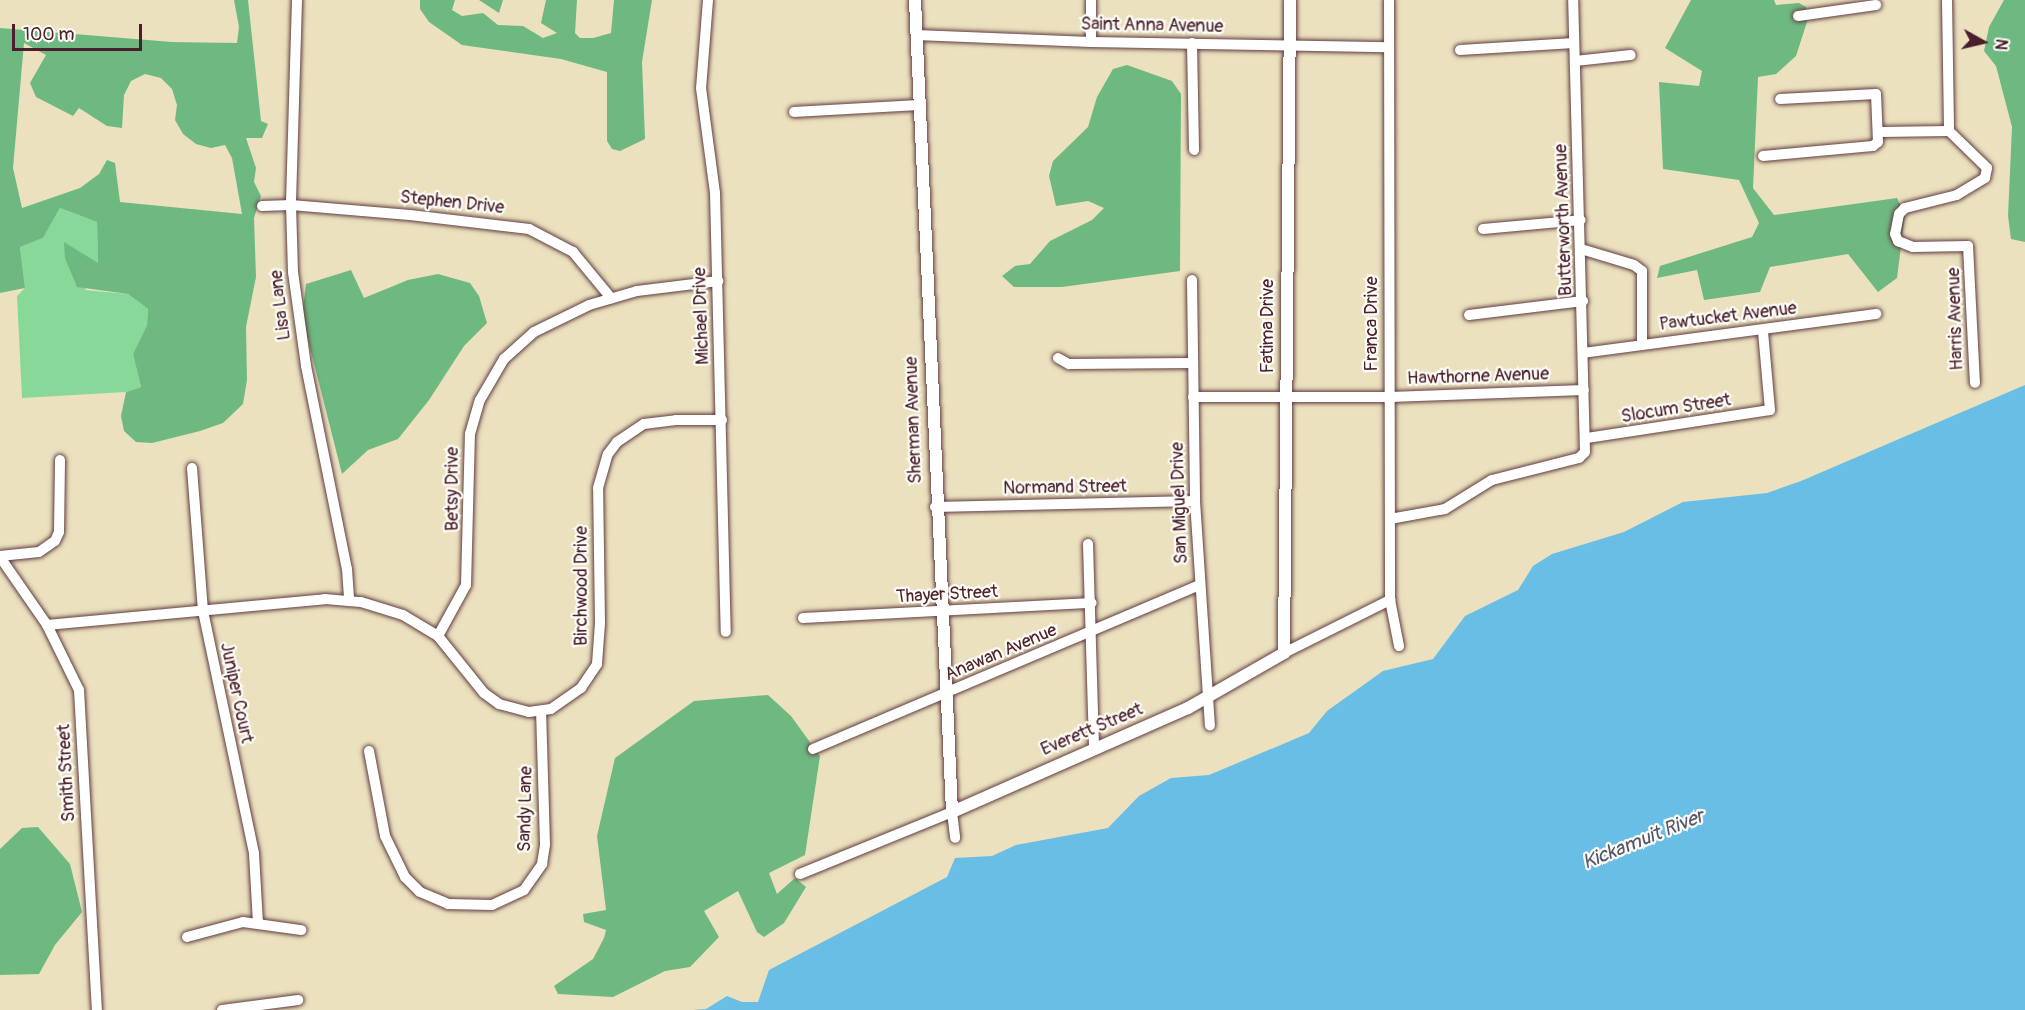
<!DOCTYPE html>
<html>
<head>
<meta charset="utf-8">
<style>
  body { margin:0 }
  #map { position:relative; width:2025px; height:1010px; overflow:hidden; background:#ebe1be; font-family:Pangolin,sans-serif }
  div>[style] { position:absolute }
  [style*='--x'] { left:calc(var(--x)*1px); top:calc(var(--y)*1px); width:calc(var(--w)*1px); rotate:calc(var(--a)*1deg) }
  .green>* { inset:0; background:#88d999 }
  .forest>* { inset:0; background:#6eb981 }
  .water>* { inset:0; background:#68bee5 }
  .roads { filter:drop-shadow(0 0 2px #623c41) drop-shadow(0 0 2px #623c41) }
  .minor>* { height:10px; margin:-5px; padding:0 5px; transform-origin:5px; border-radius:5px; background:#fff }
  .tertiary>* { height:12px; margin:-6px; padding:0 6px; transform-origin:6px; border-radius:6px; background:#fff }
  span { translate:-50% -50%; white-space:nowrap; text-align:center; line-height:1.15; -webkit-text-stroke:4.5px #fdfcf7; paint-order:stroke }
  .street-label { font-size:18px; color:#4a1f2b }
  .water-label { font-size:20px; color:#54576c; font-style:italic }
  .north { position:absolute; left:1953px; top:12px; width:60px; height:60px; -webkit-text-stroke:4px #fdfcf7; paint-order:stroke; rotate:98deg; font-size:16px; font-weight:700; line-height:24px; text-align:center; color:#4a1f2b }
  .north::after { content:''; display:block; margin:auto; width:21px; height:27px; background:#4a1f2b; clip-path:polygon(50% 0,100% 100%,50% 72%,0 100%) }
  .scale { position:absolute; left:12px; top:24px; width:130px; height:27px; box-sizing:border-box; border:3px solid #4a1f2b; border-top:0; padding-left:8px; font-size:18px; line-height:21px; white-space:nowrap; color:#4a1f2b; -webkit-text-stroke:4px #fdfcf7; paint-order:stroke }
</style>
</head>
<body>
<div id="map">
  <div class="green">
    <div style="clip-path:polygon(60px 208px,97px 222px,98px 264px,85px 290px,128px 294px,148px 309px,147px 325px,133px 354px,141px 387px,126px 392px,22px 398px,17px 296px,25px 288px,20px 247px,43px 238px)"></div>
  </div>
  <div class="forest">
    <div style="clip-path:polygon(evenodd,234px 0,248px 0,261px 121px,268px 124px,262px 138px,246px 138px,256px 168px,254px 182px,261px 196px,254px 218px,256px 277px,246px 327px,247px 380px,243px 404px,223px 423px,200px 431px,152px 443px,136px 442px,124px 431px,121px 416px,126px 392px,141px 387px,133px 354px,147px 325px,148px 309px,128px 294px,77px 287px,65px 258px,64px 242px,98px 263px,97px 222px,60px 208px,43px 238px,20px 247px,25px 288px,0 293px,0 28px,172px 42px,237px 43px,239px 27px,234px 0,24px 43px,46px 55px,30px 83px,36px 97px,73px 116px,79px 108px,107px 126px,122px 128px,124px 95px,131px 81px,145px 74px,161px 78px,172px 89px,177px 105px,175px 120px,183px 134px,196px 144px,211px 148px,225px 145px,232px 158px,242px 214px,120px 202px,115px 163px,107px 160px,99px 174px,80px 188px,22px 208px,13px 168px,24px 43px)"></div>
    <div style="clip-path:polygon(420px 0,503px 0,499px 13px,479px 0,455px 0,452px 10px,462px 16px,483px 13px,498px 25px,523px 26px,543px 38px,557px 33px,541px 23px,546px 0,577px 0,575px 33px,580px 38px,593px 38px,611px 33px,614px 0,652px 0,642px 62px,645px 139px,620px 151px,612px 149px,607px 141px,607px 72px,561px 59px,462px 45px,429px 22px,420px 9px)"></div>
    <div style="clip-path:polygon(1691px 0,1774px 0,1776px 5px,1799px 3px,1806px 7px,1807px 22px,1796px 56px,1776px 74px,1758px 77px,1753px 188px,1774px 215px,1897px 198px,1905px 215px,1897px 278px,1878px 292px,1848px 254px,1770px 267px,1760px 292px,1704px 300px,1697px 270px,1657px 278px,1660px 266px,1752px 237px,1759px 223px,1739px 180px,1663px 169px,1659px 82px,1699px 86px,1702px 71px,1665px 48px)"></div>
    <div style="clip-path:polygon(2004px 0,2025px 0,2025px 242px,2011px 239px,2008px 216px,2012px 127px,1996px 66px,1984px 51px,1989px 27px)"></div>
    <div style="clip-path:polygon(1127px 65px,1172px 81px,1181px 94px,1180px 271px,1062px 287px,1014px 287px,1002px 276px,1015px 266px,1030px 264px,1050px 241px,1092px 220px,1104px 208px,1088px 201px,1056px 206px,1049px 176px,1053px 161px,1088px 127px,1097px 97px,1113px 69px)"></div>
    <div style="clip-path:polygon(351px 270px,364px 298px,408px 280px,438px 274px,470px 283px,479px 296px,487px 323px,464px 346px,429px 400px,398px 439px,368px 450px,342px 474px,302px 316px,306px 284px)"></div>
    <div style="clip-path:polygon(768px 695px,791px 716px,820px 756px,805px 855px,769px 873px,777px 894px,795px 878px,806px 887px,784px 923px,764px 937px,757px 932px,738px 891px,704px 911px,719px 937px,690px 967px,665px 971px,613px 997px,558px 994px,554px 986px,593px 959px,604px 938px,606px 930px,584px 922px,583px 914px,606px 910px,597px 836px,615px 758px,694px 701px)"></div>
    <div style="clip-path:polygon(38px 827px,70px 864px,82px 912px,55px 945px,39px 974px,0 975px,0 849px,22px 828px)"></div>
  </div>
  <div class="water">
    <div style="clip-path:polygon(2025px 385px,2025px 1010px,693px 1010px,706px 1009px,727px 996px,742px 1002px,758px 1002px,769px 970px,947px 877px,955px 858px,992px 856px,1016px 845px,1108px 828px,1139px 796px,1171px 778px,1209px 775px,1309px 733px,1327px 711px,1383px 671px,1433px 659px,1465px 616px,1518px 590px,1533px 566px,1552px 554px,1624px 532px,1683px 502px,1767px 493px,1801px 481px)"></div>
  </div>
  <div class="roads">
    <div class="minor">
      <div style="--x:297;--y:0;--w:205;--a:91.7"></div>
      <div style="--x:291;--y:205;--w:67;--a:88.3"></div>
      <div style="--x:293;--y:272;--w:95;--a:82.1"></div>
      <div style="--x:306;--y:366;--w:207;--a:78.6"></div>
      <div style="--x:347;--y:569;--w:32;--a:86"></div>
      <div style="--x:708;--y:0;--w:88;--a:94.5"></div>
      <div style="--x:701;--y:88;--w:106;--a:82.4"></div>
      <div style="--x:715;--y:193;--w:439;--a:88.6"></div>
      <div style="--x:1389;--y:0;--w:600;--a:89.9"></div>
      <div style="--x:1390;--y:600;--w:47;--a:78.9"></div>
      <div style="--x:1947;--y:0;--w:131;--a:89.1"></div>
      <div style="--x:1949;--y:131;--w:53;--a:44.2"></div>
      <div style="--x:1987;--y:168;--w:10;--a:101"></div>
      <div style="--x:1985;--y:178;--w:33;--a:149"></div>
      <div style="--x:1957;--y:195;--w:54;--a:166"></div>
      <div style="--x:1905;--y:208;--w:8;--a:135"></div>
      <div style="--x:1899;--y:214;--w:20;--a:101"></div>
      <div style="--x:1895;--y:234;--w:8;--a:67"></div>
      <div style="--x:1898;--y:241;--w:16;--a:22"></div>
      <div style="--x:1913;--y:247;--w:55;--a:-1"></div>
      <div style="--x:1968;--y:246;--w:137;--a:87.1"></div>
      <div style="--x:1798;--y:16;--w:79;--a:-8"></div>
      <div style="--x:916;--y:35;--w:175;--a:2.3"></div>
      <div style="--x:1091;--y:42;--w:297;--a:1"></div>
      <div style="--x:1091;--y:42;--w:42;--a:-90"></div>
      <div style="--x:1192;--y:43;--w:107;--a:88.9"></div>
      <div style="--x:1460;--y:50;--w:114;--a:-3.5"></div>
      <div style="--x:1575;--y:61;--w:56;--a:-6.1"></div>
      <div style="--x:794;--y:112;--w:124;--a:-3.2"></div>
      <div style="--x:1880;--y:132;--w:69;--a:-0.8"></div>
      <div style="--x:1763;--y:156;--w:110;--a:-5.2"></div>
      <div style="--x:1873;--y:146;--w:6;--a:-39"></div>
      <div style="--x:1878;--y:142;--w:48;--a:-92.4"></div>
      <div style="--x:1876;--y:94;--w:96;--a:177"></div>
      <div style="--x:262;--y:206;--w:29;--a:-2"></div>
      <div style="--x:291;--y:205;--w:119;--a:4.8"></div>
      <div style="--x:410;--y:215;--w:120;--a:6.7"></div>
      <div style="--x:529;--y:229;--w:50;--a:27.6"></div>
      <div style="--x:573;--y:252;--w:60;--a:50.4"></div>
      <div style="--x:1483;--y:229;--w:98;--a:-5.2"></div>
      <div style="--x:1581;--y:249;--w:55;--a:16.8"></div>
      <div style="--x:1634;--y:265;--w:10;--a:37"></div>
      <div style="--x:1642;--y:271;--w:73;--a:90"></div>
      <div style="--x:1192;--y:280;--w:221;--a:89.2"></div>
      <div style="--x:1195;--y:501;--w:225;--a:86.2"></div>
      <div style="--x:1469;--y:315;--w:115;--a:-7"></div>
      <div style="--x:1583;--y:353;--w:296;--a:-7.6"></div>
      <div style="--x:1058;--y:358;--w:13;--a:29"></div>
      <div style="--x:1069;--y:364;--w:123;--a:-0.5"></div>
      <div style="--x:1193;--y:397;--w:197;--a:0"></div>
      <div style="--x:1390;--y:397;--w:194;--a:-2.1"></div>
      <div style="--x:1587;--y:438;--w:185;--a:-8.7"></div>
      <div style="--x:1770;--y:410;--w:79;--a:-95.1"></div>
      <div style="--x:192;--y:468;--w:143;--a:85.6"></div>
      <div style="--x:203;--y:611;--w:248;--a:78.1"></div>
      <div style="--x:254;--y:854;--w:69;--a:86.7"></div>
      <div style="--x:935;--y:507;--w:260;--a:-1.3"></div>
      <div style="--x:1390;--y:519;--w:56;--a:-10.3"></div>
      <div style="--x:1445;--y:509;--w:55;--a:-31.7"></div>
      <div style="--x:1492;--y:480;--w:90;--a:-14.2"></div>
      <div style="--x:1579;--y:458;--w:8;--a:-45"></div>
      <div style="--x:1585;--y:452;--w:452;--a:-91.5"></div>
      <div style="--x:1088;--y:544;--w:204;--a:88.3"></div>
      <div style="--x:0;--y:556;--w:39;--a:-6"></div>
      <div style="--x:39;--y:552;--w:19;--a:-35"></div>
      <div style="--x:55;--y:541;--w:10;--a:-66"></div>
      <div style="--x:59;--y:532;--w:72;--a:-89.2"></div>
      <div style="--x:0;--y:557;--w:83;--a:55.3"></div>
      <div style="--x:47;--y:625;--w:72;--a:63.8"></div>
      <div style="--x:79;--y:690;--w:321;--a:86.8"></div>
      <div style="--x:803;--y:618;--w:289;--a:-3"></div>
      <div style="--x:47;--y:625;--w:279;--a:-5.3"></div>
      <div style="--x:325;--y:599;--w:36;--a:5"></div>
      <div style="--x:361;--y:602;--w:44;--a:17.2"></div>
      <div style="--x:403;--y:615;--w:41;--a:31"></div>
      <div style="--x:438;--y:636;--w:73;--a:51.1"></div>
      <div style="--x:484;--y:693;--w:19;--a:36"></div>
      <div style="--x:499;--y:704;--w:31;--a:15"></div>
      <div style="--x:529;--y:712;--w:22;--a:-8"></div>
      <div style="--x:551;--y:709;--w:37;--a:-35"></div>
      <div style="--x:581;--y:688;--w:29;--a:-56"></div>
      <div style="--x:597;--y:664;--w:41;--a:-85.8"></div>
      <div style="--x:600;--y:623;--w:135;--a:-90.8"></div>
      <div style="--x:598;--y:488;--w:35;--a:-74"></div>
      <div style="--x:608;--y:454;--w:15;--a:-53"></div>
      <div style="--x:617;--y:442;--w:32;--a:-34"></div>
      <div style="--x:644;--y:424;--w:32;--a:-7"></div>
      <div style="--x:676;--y:420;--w:46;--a:0"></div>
      <div style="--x:438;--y:636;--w:58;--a:-61.2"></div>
      <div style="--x:466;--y:585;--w:151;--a:-88.5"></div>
      <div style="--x:470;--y:434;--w:35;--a:-74"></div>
      <div style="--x:480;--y:400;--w:48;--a:-59.7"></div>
      <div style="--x:504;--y:359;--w:40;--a:-42"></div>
      <div style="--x:534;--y:332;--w:61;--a:-26.1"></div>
      <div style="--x:589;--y:305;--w:50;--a:-16.3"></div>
      <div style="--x:637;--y:291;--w:82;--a:-7"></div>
      <div style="--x:1284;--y:653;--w:119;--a:-26.6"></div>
      <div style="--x:813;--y:749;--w:419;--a:-23"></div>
      <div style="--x:369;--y:751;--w:86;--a:79.3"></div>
      <div style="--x:385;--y:836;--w:46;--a:64"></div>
      <div style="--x:405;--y:877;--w:21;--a:45"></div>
      <div style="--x:420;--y:892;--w:30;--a:23"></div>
      <div style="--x:448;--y:904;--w:44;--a:1.3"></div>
      <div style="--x:492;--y:905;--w:35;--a:-25"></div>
      <div style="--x:524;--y:890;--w:32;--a:-55"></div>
      <div style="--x:542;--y:864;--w:20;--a:-81"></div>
      <div style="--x:545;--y:844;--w:133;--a:-91.7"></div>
      <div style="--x:800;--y:874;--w:164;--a:-22.2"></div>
      <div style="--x:952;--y:812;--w:26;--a:83"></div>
      <div style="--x:187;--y:937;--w:58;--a:-15"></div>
      <div style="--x:243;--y:922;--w:59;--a:7.9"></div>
      <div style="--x:222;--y:1010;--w:77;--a:-7.5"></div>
    </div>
    <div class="tertiary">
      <div style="--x:915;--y:0;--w:813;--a:87.39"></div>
      <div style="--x:952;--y:812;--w:258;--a:-23.8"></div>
      <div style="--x:1188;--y:708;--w:111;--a:-29.8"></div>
      <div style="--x:1284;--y:653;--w:653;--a:-89.47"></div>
    </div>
  </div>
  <div class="street-label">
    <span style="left:1152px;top:26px;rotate:1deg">Saint Anna Avenue</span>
    <span style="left:452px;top:203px;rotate:6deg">Stephen Drive</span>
    <span style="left:1564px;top:220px;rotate:-92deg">Butterworth Avenue</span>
    <span style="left:281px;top:305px;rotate:-97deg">Lisa Lane</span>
    <span style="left:702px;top:316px;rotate:-92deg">Michael Drive</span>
    <span style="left:1728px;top:317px;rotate:-7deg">Pawtucket Avenue</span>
    <span style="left:1956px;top:319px;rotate:-92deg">Harris Avenue</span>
    <span style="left:1372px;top:324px;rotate:-90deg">Franca Drive</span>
    <span style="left:1268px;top:326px;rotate:-90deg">Fatima Drive</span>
    <span style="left:1478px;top:377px;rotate:-2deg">Hawthorne Avenue</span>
    <span style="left:1676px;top:409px;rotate:-9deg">Slocum Street</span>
    <span style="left:914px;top:420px;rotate:-92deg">Sherman Avenue</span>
    <span style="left:1065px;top:488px;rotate:-1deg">Normand Street</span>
    <span style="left:453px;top:489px;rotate:-90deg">Betsy Drive</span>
    <span style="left:1180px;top:503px;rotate:-92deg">San Miguel Drive</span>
    <span style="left:582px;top:586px;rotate:-90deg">Birchwood Drive</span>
    <span style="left:947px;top:595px;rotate:-3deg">Thayer Street</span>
    <span style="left:1001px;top:653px;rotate:-23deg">Anawan Avenue</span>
    <span style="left:236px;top:693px;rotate:78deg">Juniper Court</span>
    <span style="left:1092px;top:730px;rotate:-23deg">Everett Street</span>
    <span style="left:67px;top:773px;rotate:-93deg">Smith Street</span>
    <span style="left:526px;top:809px;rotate:-89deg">Sandy Lane</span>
  </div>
  <div class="water-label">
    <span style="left:1643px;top:839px;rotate:-22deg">Kickamuit River</span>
  </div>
  <div class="north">N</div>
  <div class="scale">100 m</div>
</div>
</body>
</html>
